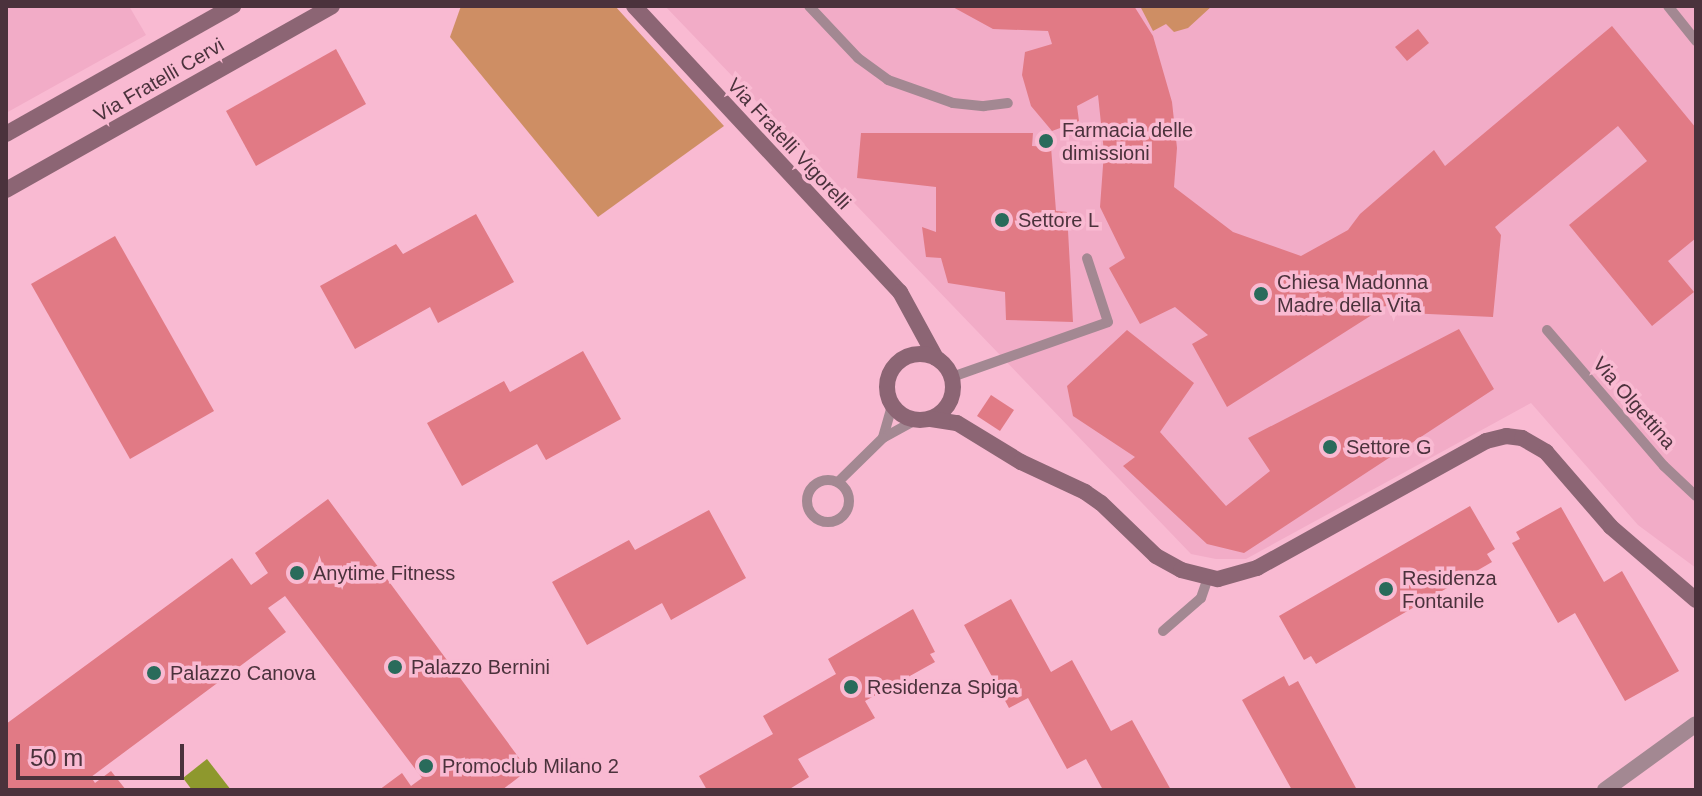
<!DOCTYPE html>
<html>
<head>
<meta charset="utf-8">
<style>
  body { margin:0 }
  #map { position:relative; width:1702px; height:796px; overflow:hidden; background:#f9bad2; font-family:Arial,sans-serif }
  div>[style] { position:absolute }
  [style*='--x'] { left:calc(var(--x)*1px); top:calc(var(--y)*1px); width:calc(var(--w)*1px); rotate:calc(var(--a)*1deg) }
  .built>* { inset:0; background:#f2acc7 }
  .green>* { inset:0; background:#ce8e64 }
  .water>* { inset:0; background:#8e982d }
  .building>* { inset:0; background:#e17a85 }
  .lane>* { height:10px; margin:-5px; padding:0 5px; transform-origin:5px; border-radius:5px; background:#a38892 }
  .lane>.ring { margin:-5px; padding:0; box-sizing:content-box; background:none; border:10px solid #a38892; border-radius:50% }
  .street>* { height:16px; margin:-8px; padding:0 8px; transform-origin:8px; border-radius:8px; background:#a38892 }
  .secondary>* { height:16px; margin:-8px; padding:0 8px; transform-origin:8px; border-radius:8px; background:#8c6574 }
  .secondary>.ring { margin:-8px; padding:0; box-sizing:content-box; background:none; border:16px solid #8c6574; border-radius:50% }
  .dots>* { width:22px; height:22px; translate:-50% -50%; box-sizing:border-box; border:4px solid #f9bad2; border-radius:50% }
  span { translate:-50% -50%; white-space:nowrap; text-align:center; line-height:1.15; -webkit-text-stroke:7px #f9bad2; paint-order:stroke }
  .street-label { font-size:20px; color:#4b323c }
  .poi-label { font-size:20px; color:#4b323c }
  .left { translate:0 -50%; text-align:left }
  .frame { position:absolute; inset:0; border:8px solid #4b323c; pointer-events:none }
  .scale { position:absolute; left:16px; top:744px; width:168px; height:36px; box-sizing:border-box; border:4px solid #4b323c; border-top:0; padding-left:10px; font-size:24px; line-height:28px; white-space:nowrap; color:#4b323c; -webkit-text-stroke:6px #f9bad2; paint-order:stroke }
</style>
</head>
<body>
<div id="map">
  <div class="built">
    <div style="clip-path:polygon(6px 6px,129px 6px,146px 35px,6px 113px)"></div>
    <div style="clip-path:polygon(665px 6px,1696px 6px,1696px 568px,1638px 525px,1531px 403px,1246px 559px,1216px 559px,1191px 554px)"></div>
  </div>
  <div class="green">
    <div style="clip-path:polygon(461px 6px,615px 6px,724px 126px,598px 217px,450px 37px)"></div>
    <div style="clip-path:polygon(1140px 6px,1212px 6px,1188px 28px,1174px 32px,1166px 24px,1153px 31px)"></div>
  </div>
  <div class="water">
    <div style="clip-path:polygon(207px 759px,231px 790px,192px 790px,183px 778px)"></div>
  </div>
  <div class="building">
    <div style="clip-path:polygon(951px 6px,1134px 6px,1153px 36px,1172px 102px,1177px 148px,1174px 187px,1233px 232px,1301px 256px,1348px 230px,1360px 214px,1434px 150px,1445px 166px,1612px 26px,1696px 128px,1696px 238px,1668px 261px,1694px 292px,1652px 326px,1569px 225px,1647px 161px,1618px 126px,1495px 227px,1501px 235px,1493px 317px,1407px 313px,1397px 299px,1227px 407px,1192px 344px,1208px 335px,1175px 307px,1140px 324px,1109px 268px,1125px 258px,1100px 207px,1104px 152px,1098px 95px,1077px 106px,1079px 121px,1052px 131px,1031px 106px,1022px 75px,1025px 52px,1052px 44px,1048px 31px,993px 29px)"></div>
    <div style="clip-path:polygon(1418px 29px,1429px 43px,1407px 61px,1395px 47px)"></div>
    <div style="clip-path:polygon(336px 49px,366px 104px,256px 166px,226px 111px)"></div>
    <div style="clip-path:polygon(861px 133px,1033px 133px,1032px 146px,1051px 147px,1056px 211px,1067px 212px,1073px 322px,1006px 320px,1005px 292px,948px 283px,941px 258px,926px 257px,922px 227px,936px 232px,936px 187px,857px 178px)"></div>
    <div style="clip-path:polygon(476px 214px,514px 282px,438px 323px,430px 307px,355px 349px,320px 286px,396px 244px,403px 254px)"></div>
    <div style="clip-path:polygon(115px 236px,214px 411px,130px 459px,31px 284px)"></div>
    <div style="clip-path:polygon(1459px 329px,1494px 389px,1244px 553px,1207px 544px,1123px 466px,1135px 457px,1073px 416px,1067px 386px,1127px 330px,1194px 383px,1160px 432px,1226px 506px,1270px 471px,1248px 438px)"></div>
    <div style="clip-path:polygon(583px 351px,621px 419px,546px 460px,537px 444px,462px 486px,427px 423px,504px 381px,510px 392px)"></div>
    <div style="clip-path:polygon(991px 395px,1014px 410px,1000px 431px,977px 416px)"></div>
    <div style="clip-path:polygon(328px 499px,528px 770px,502px 790px,379px 790px,402px 773px,411px 786px,422px 778px,285px 596px,268px 608px,286px 632px,91px 777px,95px 783px,111px 771px,126px 790px,6px 790px,6px 724px,232px 558px,251px 585px,268px 573px,255px 553px)"></div>
    <div style="clip-path:polygon(1470px 506px,1495px 549px,1487px 554px,1492px 562px,1316px 664px,1311px 656px,1304px 660px,1279px 616px)"></div>
    <div style="clip-path:polygon(1561px 507px,1604px 582px,1622px 571px,1679px 671px,1625px 701px,1575px 613px,1558px 623px,1512px 543px,1520px 539px,1516px 532px)"></div>
    <div style="clip-path:polygon(709px 510px,746px 578px,671px 620px,662px 603px,587px 645px,552px 582px,629px 540px,635px 550px)"></div>
    <div style="clip-path:polygon(1011px 599px,1051px 672px,1072px 660px,1111px 731px,1132px 720px,1171px 790px,1103px 790px,1086px 759px,1067px 769px,1028px 698px,1009px 708px,964px 625px)"></div>
    <div style="clip-path:polygon(913px 609px,935px 652px,930px 654px,935px 662px,865px 701px,875px 718px,798px 759px,809px 777px,788px 790px,707px 790px,699px 776px,773px 734px,763px 716px,836px 674px,828px 659px)"></div>
    <div style="clip-path:polygon(1284px 676px,1289px 686px,1298px 681px,1357px 790px,1292px 790px,1242px 700px)"></div>
  </div>
  <div class="lane">
    <div style="--x:809;--y:6;--w:71;--a:46.7"></div>
    <div style="--x:858;--y:58;--w:37;--a:36"></div>
    <div style="--x:888;--y:80;--w:69;--a:19.5"></div>
    <div style="--x:953;--y:103;--w:31;--a:6"></div>
    <div style="--x:984;--y:106;--w:24;--a:-7"></div>
    <div style="--x:1668;--y:6;--w:45;--a:51.3"></div>
    <div style="--x:1547;--y:330;--w:179;--a:49.3"></div>
    <div style="--x:1664;--y:466;--w:44;--a:43.2"></div>
    <div style="--x:952;--y:377;--w:165;--a:-19.4"></div>
    <div style="--x:1108;--y:322;--w:67;--a:-108.2"></div>
    <div style="--x:892;--y:406;--w:33;--a:106"></div>
    <div style="--x:883;--y:438;--w:37;--a:-29"></div>
    <div class="ring" style="left:807px;top:480px;width:32px;height:32px"></div>
    <div style="--x:838;--y:482;--w:63;--a:-44.4"></div>
    <div style="--x:1163;--y:631;--w:50;--a:-41"></div>
    <div style="--x:1201;--y:598;--w:21;--a:-71"></div>
  </div>
  <div class="street">
    <div style="--x:1605;--y:790;--w:112;--a:-36"></div>
  </div>
  <div class="secondary">
    <div style="--x:634;--y:6;--w:391;--a:47.1"></div>
    <div style="--x:900;--y:292;--w:75;--a:61.4"></div>
    <div style="--x:6;--y:134;--w:261;--a:-29.4"></div>
    <div style="--x:6;--y:190;--w:374;--a:-29.4"></div>
    <div class="ring" style="left:887px;top:354px;width:50px;height:50px"></div>
    <div style="--x:931;--y:419;--w:26;--a:9"></div>
    <div style="--x:957;--y:423;--w:75;--a:31.4"></div>
    <div style="--x:1021;--y:462;--w:71;--a:25.1"></div>
    <div style="--x:1085;--y:492;--w:19;--a:35"></div>
    <div style="--x:1101;--y:503;--w:76;--a:43.9"></div>
    <div style="--x:1156;--y:556;--w:29;--a:29"></div>
    <div style="--x:1181;--y:570;--w:38;--a:14"></div>
    <div style="--x:1218;--y:579;--w:41;--a:-15.8"></div>
    <div style="--x:1257;--y:568;--w:262;--a:-29"></div>
    <div style="--x:1486;--y:441;--w:21;--a:-14"></div>
    <div style="--x:1506;--y:436;--w:16;--a:7"></div>
    <div style="--x:1522;--y:438;--w:28;--a:30"></div>
    <div style="--x:1546;--y:452;--w:99;--a:49.1"></div>
    <div style="--x:1611;--y:527;--w:112;--a:40.7"></div>
  </div>
  <div class="dots">
    <div style="left:1046px;top:141px;background:#296b5b"></div>
    <div style="left:1002px;top:220px;background:#296b5b"></div>
    <div style="left:1261px;top:294px;background:#296b5b"></div>
    <div style="left:1330px;top:447px;background:#296b5b"></div>
    <div style="left:297px;top:573px;background:#296b5b"></div>
    <div style="left:1386px;top:589px;background:#296b5b"></div>
    <div style="left:395px;top:667px;background:#296b5b"></div>
    <div style="left:154px;top:673px;background:#296b5b"></div>
    <div style="left:851px;top:687px;background:#296b5b"></div>
    <div style="left:426px;top:766px;background:#296b5b"></div>
  </div>
  <div class="street-label">
    <span style="left:159px;top:80px;rotate:-30deg">Via Fratelli Cervi</span>
    <span style="left:789px;top:144px;rotate:47deg">Via Fratelli Vigorelli</span>
    <span style="left:1634px;top:403px;rotate:49deg">Via Olgettina</span>
  </div>
  <div class="poi-label">
    <span class="left" style="left:1062px;top:142px">Farmacia delle<br>dimissioni</span>
    <span class="left" style="left:1018px;top:220px">Settore L</span>
    <span class="left" style="left:1277px;top:294px">Chiesa Madonna<br>Madre della Vita</span>
    <span class="left" style="left:1346px;top:447px">Settore G</span>
    <span class="left" style="left:313px;top:573px">Anytime Fitness</span>
    <span class="left" style="left:1402px;top:590px">Residenza<br>Fontanile</span>
    <span class="left" style="left:411px;top:667px">Palazzo Bernini</span>
    <span class="left" style="left:170px;top:673px">Palazzo Canova</span>
    <span class="left" style="left:867px;top:687px">Residenza Spiga</span>
    <span class="left" style="left:442px;top:766px">Promoclub Milano 2</span>
  </div>
  <div class="frame"></div>
  <div class="scale">50 m</div>
</div>
</body>
</html>
